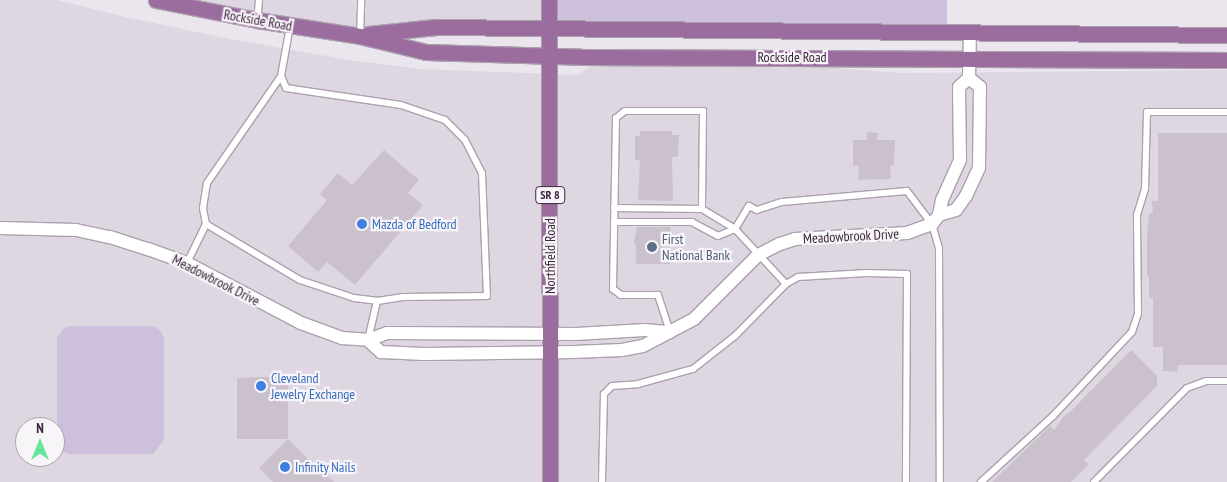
<!DOCTYPE html>
<html>
<head>
<meta charset="utf-8">
<style>
  body { margin:0 }
  #map { position:relative; width:1227px; height:482px; overflow:hidden; background:#ebe5ed; font-family:"PT Sans Narrow",sans-serif }
  div>[style] { position:absolute }
  .built>* { inset:0; background:#ded6e1 }
  .green>* { inset:0; background:#ccc0dc }
  .building>* { inset:0; background:#cac1cd }
  .roads { filter:drop-shadow(1px 0 #aca0ae) drop-shadow(-1px 0 #aca0ae) drop-shadow(0 1px #aca0ae) drop-shadow(0 -1px #aca0ae) }
  .lane>* { height:6px; margin:-3px; padding:0 3px; transform-origin:3px; border-radius:3px; background:#fff }
  .street>* { height:12px; margin:-6px; padding:0 6px; transform-origin:6px; border-radius:6px; background:#fff }
  .primary>* { height:15px; margin:-7.5px; padding:0 7.5px; transform-origin:7.5px; border-radius:7.5px; background:#9a6d9e }
  .dots>* { width:14px; height:14px; translate:-50% -50%; box-sizing:border-box; border:2px solid #f8f5f9; border-radius:50% }
  span { translate:-50% -50%; white-space:nowrap; text-align:center; line-height:1.15; -webkit-text-stroke:4.5px #f8f5f9; paint-order:stroke }
  .shield-label span { padding:1px 4px; background:#f8f5f9; border:1px solid; border-radius:4px; -webkit-text-stroke-width:0 }
  .shield-label { font-size:12px; color:#3b253d; font-weight:700 }
  .street-label { font-size:14px; color:#3b253d }
  .shop-label { font-size:14px; color:#366cbe }
  .left { translate:0 -50%; text-align:left }
  .service-label { font-size:14px; color:#4e5e75 }
  .north { position:absolute; left:15px; top:417px; width:50px; height:50px; box-sizing:border-box; background:#f8f5f9; border:1px solid #aca2ae; border-radius:50%; rotate:0deg; font-size:14px; font-weight:700; line-height:20px; text-align:center; color:#3b253d }
  .north::after { content:''; display:block; margin:auto; width:18px; height:22px; background:#69e69d; clip-path:polygon(50% 0,100% 100%,50% 72%,0 100%) }
</style>
</head>
<body>
<div id="map">
  <div class="built">
    <div style="clip-path:polygon(evenodd,0 0,57px 0,121px 16px,230px 39px,349px 60px,420px 69px,579px 75px,589px 67px,621px 65px,836px 68px,902px 73px,1227px 70px,1227px 482px,0 482px,0 0,25px 427px,55px 427px,55px 457px,25px 457px,25px 427px)"></div>
    <div style="clip-path:polygon(156px 0,549px 0,549px 29px,360px 36px)"></div>
  </div>
  <div class="green">
    <div style="clip-path:polygon(549px 0,947px 0,947px 31px,549px 29px)"></div>
    <div style="clip-path:polygon(69px 326px,153px 326px,160px 330px,164px 338px,164px 440px,153px 454px,69px 454px,62px 451px,57px 443px,57px 338px,63px 329px)"></div>
  </div>
  <div class="building">
    <div style="clip-path:polygon(640px 131px,672px 131px,672px 135px,679px 135px,678px 157px,672px 157px,673px 201px,638px 200px,640px 160px,635px 160px,635px 136px,640px 136px)"></div>
    <div style="clip-path:polygon(867px 132px,878px 133px,877px 140px,895px 140px,894px 165px,890px 166px,891px 179px,858px 180px,859px 166px,853px 166px,853px 140px,867px 140px)"></div>
    <div style="clip-path:polygon(1158px 133px,1227px 133px,1227px 365px,1178px 365px,1177px 372px,1163px 371px,1163px 347px,1153px 347px,1153px 298px,1149px 298px,1149px 276px,1147px 276px,1147px 235px,1149px 213px,1153px 213px,1152px 201px,1158px 201px)"></div>
    <div style="clip-path:polygon(384px 150px,419px 180px,408px 193px,423px 205px,355px 285px,327px 262px,318px 272px,288px 246px,327px 200px,320px 194px,338px 173px,352px 185px)"></div>
    <div style="clip-path:polygon(637px 227px,670px 227px,670px 264px,636px 264px,636px 247px,634px 242px)"></div>
    <div style="clip-path:polygon(1131px 350px,1157px 376px,1157px 386px,1084px 460px,1089px 464px,1071px 482px,992px 482px,1050px 426px,1054px 430px,1064px 416px,1071px 411px)"></div>
    <div style="clip-path:polygon(288px 376px,288px 439px,237px 439px,237px 378px)"></div>
    <div style="clip-path:polygon(288px 439px,304px 455px,334px 482px,273px 482px,259px 468px)"></div>
  </div>
  <div class="roads">
    <div class="lane">
      <div style="left:257px;top:20px;width:20px;rotate:-84deg"></div>
      <div style="left:290px;top:26px;width:51px;rotate:100.2deg"></div>
      <div style="left:281px;top:76px;width:13px;rotate:67deg"></div>
      <div style="left:286px;top:88px;width:116px;rotate:8.4deg"></div>
      <div style="left:401px;top:105px;width:46px;rotate:18.8deg"></div>
      <div style="left:445px;top:120px;width:28px;rotate:45deg"></div>
      <div style="left:465px;top:140px;width:37px;rotate:63deg"></div>
      <div style="left:482px;top:173px;width:123px;rotate:87.7deg"></div>
      <div style="left:487px;top:296px;width:84px;rotate:179.3deg"></div>
      <div style="left:403px;top:297px;width:26px;rotate:171deg"></div>
      <div style="left:360px;top:36px;width:36px;rotate:-88deg"></div>
      <div style="left:614px;top:208px;width:88px;rotate:0.7deg"></div>
      <div style="left:702px;top:209px;width:39px;rotate:31deg"></div>
      <div style="left:735px;top:229px;width:18px;rotate:158deg"></div>
      <div style="left:718px;top:236px;width:30px;rotate:-152deg"></div>
      <div style="left:692px;top:222px;width:78px;rotate:180deg"></div>
      <div style="left:206px;top:224px;width:16px;rotate:-101deg"></div>
      <div style="left:203px;top:208px;width:25px;rotate:-81deg"></div>
      <div style="left:207px;top:183px;width:130px;rotate:-55.3deg"></div>
      <div style="left:187px;top:263px;width:43px;rotate:-64deg"></div>
      <div style="left:206px;top:224px;width:109px;rotate:30.8deg"></div>
      <div style="left:300px;top:280px;width:57px;rotate:18.4deg"></div>
      <div style="left:354px;top:298px;width:23px;rotate:7deg"></div>
      <div style="left:377px;top:301px;width:40px;rotate:103deg"></div>
      <div style="left:786px;top:284px;width:75px;rotate:-132.8deg"></div>
      <div style="left:735px;top:229px;width:27px;rotate:-59deg"></div>
      <div style="left:749px;top:206px;width:9px;rotate:27deg"></div>
      <div style="left:757px;top:210px;width:26px;rotate:-18deg"></div>
      <div style="left:782px;top:202px;width:125px;rotate:-5deg"></div>
      <div style="left:907px;top:191px;width:41px;rotate:52.9deg"></div>
      <div style="left:932px;top:224px;width:25px;rotate:74deg"></div>
      <div style="left:939px;top:248px;width:234px;rotate:89.8deg"></div>
      <div style="left:670px;top:332px;width:39px;rotate:-108deg"></div>
      <div style="left:658px;top:295px;width:37px;rotate:180deg"></div>
      <div style="left:621px;top:295px;width:10px;rotate:-143deg"></div>
      <div style="left:613px;top:289px;width:171px;rotate:-89deg"></div>
      <div style="left:616px;top:118px;width:11px;rotate:-38deg"></div>
      <div style="left:625px;top:111px;width:78px"></div>
      <div style="left:703px;top:111px;width:98px;rotate:90.6deg"></div>
      <div style="left:602px;top:482px;width:88px;rotate:-88.7deg"></div>
      <div style="left:604px;top:394px;width:11px;rotate:-45deg"></div>
      <div style="left:612px;top:386px;width:26px;rotate:-4deg"></div>
      <div style="left:638px;top:384px;width:57px;rotate:-15.3deg"></div>
      <div style="left:693px;top:369px;width:53px;rotate:-38.2deg"></div>
      <div style="left:735px;top:336px;width:73px;rotate:-45.6deg"></div>
      <div style="left:786px;top:284px;width:14px;rotate:-30deg"></div>
      <div style="left:798px;top:277px;width:69px;rotate:-3.3deg"></div>
      <div style="left:867px;top:273px;width:40px;rotate:1.4deg"></div>
      <div style="left:907px;top:274px;width:208px;rotate:90.3deg"></div>
      <div style="left:981px;top:482px;width:98px;rotate:-42.5deg"></div>
      <div style="left:1053px;top:416px;width:115px;rotate:-46.8deg"></div>
      <div style="left:1132px;top:332px;width:19px;rotate:-72deg"></div>
      <div style="left:1138px;top:314px;width:99px;rotate:-90.6deg"></div>
      <div style="left:1137px;top:215px;width:27px;rotate:-73deg"></div>
      <div style="left:1145px;top:189px;width:77px;rotate:-88.5deg"></div>
      <div style="left:1147px;top:112px;width:80px"></div>
      <div style="left:1094px;top:482px;width:132px;rotate:-45.3deg"></div>
      <div style="left:1187px;top:388px;width:20px;rotate:-20deg"></div>
      <div style="left:1206px;top:381px;width:21px"></div>
    </div>
    <div class="street">
      <div style="left:969px;top:78px;width:14px;rotate:39deg"></div>
      <div style="left:980px;top:87px;width:81px;rotate:90.7deg"></div>
      <div style="left:979px;top:168px;width:31px;rotate:115deg"></div>
      <div style="left:966px;top:196px;width:17px;rotate:126deg"></div>
      <div style="left:956px;top:210px;width:18px;rotate:164deg"></div>
      <div style="left:939px;top:215px;width:15px;rotate:-79deg"></div>
      <div style="left:942px;top:200px;width:44px;rotate:-65.8deg"></div>
      <div style="left:960px;top:160px;width:73px;rotate:-90.8deg"></div>
      <div style="left:959px;top:87px;width:13px;rotate:-42deg"></div>
      <div style="left:969px;top:78px;width:46px;rotate:-88.8deg"></div>
      <div style="left:0;top:228px;width:76px;rotate:1.5deg"></div>
      <div style="left:76px;top:230px;width:35px;rotate:12deg"></div>
      <div style="left:110px;top:237px;width:40px;rotate:18deg"></div>
      <div style="left:148px;top:249px;width:41px;rotate:19.7deg"></div>
      <div style="left:187px;top:263px;width:129px;rotate:27.8deg"></div>
      <div style="left:301px;top:323px;width:44px;rotate:20.1deg"></div>
      <div style="left:342px;top:338px;width:26px;rotate:4deg"></div>
      <div style="left:368px;top:340px;width:20px;rotate:-20deg"></div>
      <div style="left:387px;top:333px;width:189px;rotate:0.3deg"></div>
      <div style="left:576px;top:334px;width:69px;rotate:-3.3deg"></div>
      <div style="left:645px;top:330px;width:25px;rotate:5deg"></div>
      <div style="left:368px;top:340px;width:18px;rotate:43deg"></div>
      <div style="left:381px;top:352px;width:43px;rotate:2.7deg"></div>
      <div style="left:424px;top:354px;width:150px;rotate:-0.8deg"></div>
      <div style="left:574px;top:352px;width:48px;rotate:-2.4deg"></div>
      <div style="left:622px;top:350px;width:21px;rotate:-11deg"></div>
      <div style="left:643px;top:346px;width:58px;rotate:-27.9deg"></div>
      <div style="left:694px;top:319px;width:91px;rotate:-45deg"></div>
      <div style="left:758px;top:255px;width:25px;rotate:-27deg"></div>
      <div style="left:780px;top:244px;width:16px;rotate:-18deg"></div>
      <div style="left:795px;top:239px;width:112px;rotate:-3.1deg"></div>
      <div style="left:907px;top:233px;width:27px;rotate:-20deg"></div>
      <div style="left:932px;top:224px;width:11px;rotate:-52deg"></div>
    </div>
    <div class="primary">
      <div style="left:156px;top:0;width:103px;rotate:11.2deg"></div>
      <div style="left:257px;top:20px;width:104px;rotate:8.8deg"></div>
      <div style="left:360px;top:36px;width:68px;rotate:13.6deg"></div>
      <div style="left:426px;top:52px;width:155px;rotate:1.8deg"></div>
      <div style="left:581px;top:57px;width:646px;rotate:0.27deg"></div>
      <div style="left:549px;top:0;width:482px;rotate:89.9deg"></div>
      <div style="left:369px;top:34px;width:67px;rotate:-6deg"></div>
      <div style="left:436px;top:27px;width:791px;rotate:0.58deg"></div>
    </div>
  </div>
  <div class="dots">
    <div style="left:362px;top:224px;background:#3f7fe0"></div>
    <div style="left:652px;top:247px;background:#5c6f8a"></div>
    <div style="left:261px;top:386px;background:#3f7fe0"></div>
    <div style="left:285px;top:467px;background:#3f7fe0"></div>
  </div>
  <div class="shield-label">
    <span style="left:550px;top:195px">SR 8</span>
  </div>
  <div class="street-label">
    <span style="left:258px;top:20px;rotate:10deg">Rockside Road</span>
    <span style="left:792px;top:57px">Rockside Road</span>
    <span style="left:851px;top:236px;rotate:-3deg">Meadowbrook Drive</span>
    <span style="left:550px;top:256px;rotate:-90deg">Northfield Road</span>
    <span style="left:216px;top:280px;rotate:27deg">Meadowbrook Drive</span>
  </div>
  <div class="shop-label">
    <span class="left" style="left:372px;top:224px">Mazda of Bedford</span>
    <span class="left" style="left:271px;top:386px">Cleveland<br>Jewelry Exchange</span>
    <span class="left" style="left:295px;top:467px">Infinity Nails</span>
  </div>
  <div class="service-label">
    <span class="left" style="left:662px;top:247px">First<br>National Bank</span>
  </div>
  <div class="north">N</div>
</div>
</body>
</html>
